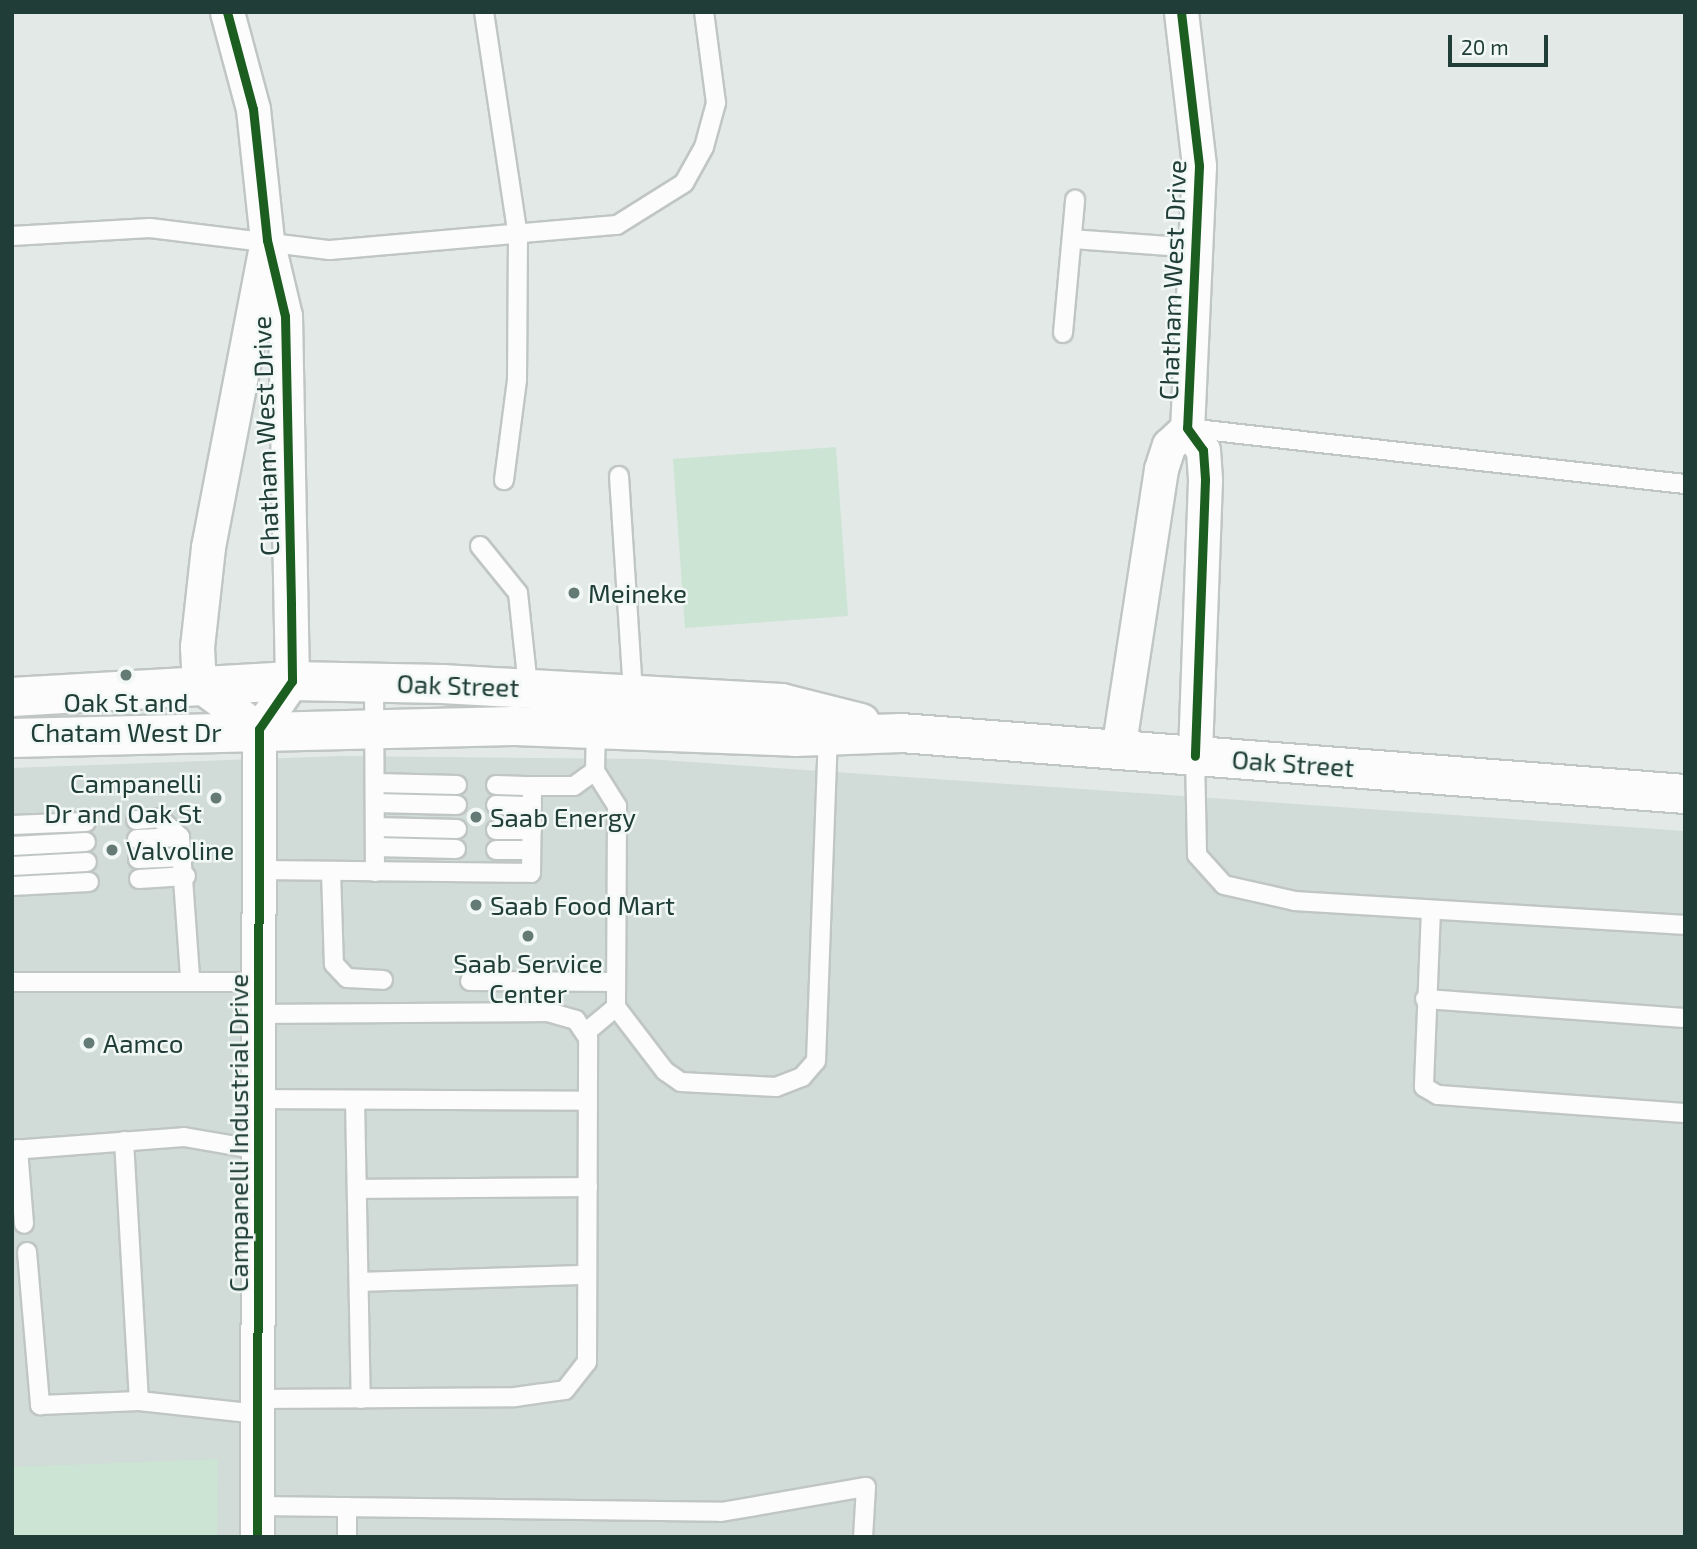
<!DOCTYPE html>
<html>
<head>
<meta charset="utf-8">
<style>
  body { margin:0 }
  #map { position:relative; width:1697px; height:1549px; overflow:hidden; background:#e3e9e7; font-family:"Exo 2",sans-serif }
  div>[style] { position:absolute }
  .built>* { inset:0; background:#d1dbd7 }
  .green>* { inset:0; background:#cbe4d4 }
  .roads { filter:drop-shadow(2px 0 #c0c6c4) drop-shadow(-2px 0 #c0c6c4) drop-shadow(0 2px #c0c6c4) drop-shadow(0 -2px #c0c6c4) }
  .lane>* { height:18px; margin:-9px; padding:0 9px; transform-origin:9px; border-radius:9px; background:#fbfcfb }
  .street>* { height:33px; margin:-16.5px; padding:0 16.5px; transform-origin:16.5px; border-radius:16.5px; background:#fbfcfb }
  .secondary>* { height:38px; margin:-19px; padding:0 19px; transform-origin:19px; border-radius:19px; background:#fbfcfb }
  .cycleway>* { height:9px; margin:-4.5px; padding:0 4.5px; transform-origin:4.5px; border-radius:4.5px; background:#1b5e20 }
  .dots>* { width:19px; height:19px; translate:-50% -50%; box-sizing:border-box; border:4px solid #f1f8f5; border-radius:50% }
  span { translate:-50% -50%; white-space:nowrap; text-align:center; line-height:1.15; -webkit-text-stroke:5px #f1f8f5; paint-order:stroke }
  .street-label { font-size:26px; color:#203e37 }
  .poi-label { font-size:26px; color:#203e37 }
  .left { translate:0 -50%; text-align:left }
  .right { translate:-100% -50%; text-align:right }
  .frame { position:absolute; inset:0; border:14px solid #203e37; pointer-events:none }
  .scale { position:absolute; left:1448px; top:35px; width:100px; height:32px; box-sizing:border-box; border:4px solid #203e37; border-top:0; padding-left:9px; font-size:21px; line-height:24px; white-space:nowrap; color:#203e37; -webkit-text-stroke:5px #f1f8f5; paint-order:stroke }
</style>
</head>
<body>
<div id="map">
  <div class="built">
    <div style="clip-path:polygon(341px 756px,648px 759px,1685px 831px,1685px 1537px,12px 1537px,12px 768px)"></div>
  </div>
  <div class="green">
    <div style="clip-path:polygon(836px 447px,848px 616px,685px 628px,673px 459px)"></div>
    <div style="clip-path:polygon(218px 1459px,217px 1537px,12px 1537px,12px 1467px)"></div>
  </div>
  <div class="roads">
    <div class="lane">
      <div style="left:484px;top:12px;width:228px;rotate:81.4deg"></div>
      <div style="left:518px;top:237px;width:143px;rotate:90.4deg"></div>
      <div style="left:517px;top:380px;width:101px;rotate:97.4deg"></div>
      <div style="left:12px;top:236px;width:138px;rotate:-3.3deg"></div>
      <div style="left:150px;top:228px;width:181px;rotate:7deg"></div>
      <div style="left:330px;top:250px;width:288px;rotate:-5deg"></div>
      <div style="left:617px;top:225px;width:79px;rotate:-32.1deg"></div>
      <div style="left:684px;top:183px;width:41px;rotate:-60.9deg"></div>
      <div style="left:704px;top:147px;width:46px;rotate:-74.7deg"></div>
      <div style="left:716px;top:103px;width:92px;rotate:-97.5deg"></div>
      <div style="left:1072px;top:239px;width:126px;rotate:4.1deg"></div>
      <div style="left:1063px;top:333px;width:134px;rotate:-84.8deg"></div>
      <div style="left:1187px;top:428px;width:501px;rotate:6.42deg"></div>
      <div style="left:619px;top:476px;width:216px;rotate:86.3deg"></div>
      <div style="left:480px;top:546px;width:60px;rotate:51deg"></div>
      <div style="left:518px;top:593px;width:95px;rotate:83.9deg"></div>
      <div style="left:374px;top:682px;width:190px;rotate:89.7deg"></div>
      <div style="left:1195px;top:756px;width:99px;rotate:88.8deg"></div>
      <div style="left:1197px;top:855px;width:40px;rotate:48deg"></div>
      <div style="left:1224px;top:885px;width:73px;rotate:12.7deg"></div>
      <div style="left:1295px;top:901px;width:391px;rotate:3.5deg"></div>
      <div style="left:375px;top:783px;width:82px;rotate:1.4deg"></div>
      <div style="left:496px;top:785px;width:36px;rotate:2deg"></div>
      <div style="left:375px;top:803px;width:82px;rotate:1.4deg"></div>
      <div style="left:496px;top:805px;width:36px;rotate:2deg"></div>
      <div style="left:136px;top:820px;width:23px;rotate:-5deg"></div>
      <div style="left:159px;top:818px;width:28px;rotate:42deg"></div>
      <div style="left:180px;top:837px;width:141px;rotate:85.9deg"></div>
      <div style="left:12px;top:825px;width:74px;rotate:-2.3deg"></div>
      <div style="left:375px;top:827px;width:82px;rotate:1.4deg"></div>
      <div style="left:496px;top:830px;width:36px"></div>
      <div style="left:137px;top:839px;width:43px;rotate:-2.7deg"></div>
      <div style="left:12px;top:846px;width:74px;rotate:-3.1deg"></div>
      <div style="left:375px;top:847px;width:81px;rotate:1.4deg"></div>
      <div style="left:496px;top:850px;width:35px"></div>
      <div style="left:138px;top:859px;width:46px;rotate:-2.5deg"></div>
      <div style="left:12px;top:866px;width:75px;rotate:-3.1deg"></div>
      <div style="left:261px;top:870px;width:270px;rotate:0.6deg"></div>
      <div style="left:531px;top:873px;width:87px;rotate:-89.3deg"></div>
      <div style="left:532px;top:786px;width:42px"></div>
      <div style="left:574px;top:786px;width:26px;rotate:-36deg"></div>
      <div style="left:331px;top:871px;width:93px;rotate:88.2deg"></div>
      <div style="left:334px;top:964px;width:19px;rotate:47deg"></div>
      <div style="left:347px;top:978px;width:36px;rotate:3deg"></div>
      <div style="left:139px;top:879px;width:47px;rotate:-3.7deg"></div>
      <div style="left:12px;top:886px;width:77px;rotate:-3deg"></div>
      <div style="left:1431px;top:910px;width:177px;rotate:92.3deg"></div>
      <div style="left:1424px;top:1087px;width:16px;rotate:30deg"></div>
      <div style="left:1438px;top:1095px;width:248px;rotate:4.2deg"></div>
      <div style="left:470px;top:981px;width:146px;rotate:0.4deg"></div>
      <div style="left:12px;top:982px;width:249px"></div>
      <div style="left:1425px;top:999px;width:261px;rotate:4.2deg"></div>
      <div style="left:616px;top:1007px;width:81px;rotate:52.6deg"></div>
      <div style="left:665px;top:1071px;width:19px;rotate:35deg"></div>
      <div style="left:681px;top:1082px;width:95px;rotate:3deg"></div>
      <div style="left:776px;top:1087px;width:28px;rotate:-21deg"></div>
      <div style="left:802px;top:1077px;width:21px;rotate:-49deg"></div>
      <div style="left:816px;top:1061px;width:329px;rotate:-87.9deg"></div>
      <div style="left:585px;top:1033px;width:40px;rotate:-40deg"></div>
      <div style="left:616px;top:1007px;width:201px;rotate:-89.7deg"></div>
      <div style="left:617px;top:806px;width:41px;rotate:-122.2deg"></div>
      <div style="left:595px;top:771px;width:46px;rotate:-88.8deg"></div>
      <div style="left:259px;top:1099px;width:329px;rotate:0.3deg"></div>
      <div style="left:355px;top:1100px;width:299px;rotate:88.9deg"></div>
      <div style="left:124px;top:1141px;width:260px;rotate:86.7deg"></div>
      <div style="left:139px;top:1401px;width:120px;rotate:6.2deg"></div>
      <div style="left:18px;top:1149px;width:75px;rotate:85.4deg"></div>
      <div style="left:12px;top:1150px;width:172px;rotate:-4.3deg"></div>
      <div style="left:184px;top:1137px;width:76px;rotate:9.8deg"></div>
      <div style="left:357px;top:1189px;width:231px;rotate:-0.5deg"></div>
      <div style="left:27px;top:1252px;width:154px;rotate:85.1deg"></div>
      <div style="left:40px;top:1405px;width:99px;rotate:-2.3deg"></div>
      <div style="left:359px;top:1282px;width:228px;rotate:-1.8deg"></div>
      <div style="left:258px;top:1399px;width:257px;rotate:-0.4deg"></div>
      <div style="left:515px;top:1397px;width:50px;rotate:-8deg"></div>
      <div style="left:565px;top:1390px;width:36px;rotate:-52deg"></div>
      <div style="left:587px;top:1362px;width:324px;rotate:-89.8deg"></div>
      <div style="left:588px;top:1038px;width:22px;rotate:-124deg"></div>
      <div style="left:576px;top:1020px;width:29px;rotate:-164deg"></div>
      <div style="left:548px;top:1012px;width:288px;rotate:179.6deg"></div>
      <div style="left:258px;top:1506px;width:463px;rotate:0.7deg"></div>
      <div style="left:721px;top:1512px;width:147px;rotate:-9.8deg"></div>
      <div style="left:866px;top:1487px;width:50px;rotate:93.4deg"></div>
      <div style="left:347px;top:1537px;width:30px;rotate:-90deg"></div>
    </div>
    <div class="street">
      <div style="left:227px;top:12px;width:100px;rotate:75deg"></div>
      <div style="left:253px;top:109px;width:132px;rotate:83.9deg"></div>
      <div style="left:267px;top:240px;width:78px;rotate:76.7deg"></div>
      <div style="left:285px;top:316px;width:365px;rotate:88.9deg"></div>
      <div style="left:292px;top:681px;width:58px;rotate:124.5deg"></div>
      <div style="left:1181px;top:12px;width:155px;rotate:83.3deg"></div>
      <div style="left:1199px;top:166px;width:262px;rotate:92.6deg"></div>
      <div style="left:1187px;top:428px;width:27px;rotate:54deg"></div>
      <div style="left:1203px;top:450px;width:30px;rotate:86deg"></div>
      <div style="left:1205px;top:480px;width:276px;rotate:92.1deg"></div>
      <div style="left:259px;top:729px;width:74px;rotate:-143.7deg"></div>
      <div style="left:199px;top:685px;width:38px;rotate:-93deg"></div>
      <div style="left:197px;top:647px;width:101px;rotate:-83.7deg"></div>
      <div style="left:208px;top:547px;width:300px;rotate:-79.1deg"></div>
      <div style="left:1118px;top:750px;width:284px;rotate:-81.3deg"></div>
      <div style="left:1161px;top:469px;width:25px;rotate:-72deg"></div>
      <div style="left:1169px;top:445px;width:25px;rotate:-43deg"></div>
      <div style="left:257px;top:1537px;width:808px;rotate:-89.86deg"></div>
    </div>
    <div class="secondary">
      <div style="left:12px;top:697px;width:280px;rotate:-3.3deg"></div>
      <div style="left:292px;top:681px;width:150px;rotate:1.1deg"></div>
      <div style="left:442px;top:684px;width:340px;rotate:3.2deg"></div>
      <div style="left:781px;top:703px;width:82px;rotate:14deg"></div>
      <div style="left:12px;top:738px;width:503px;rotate:-1.37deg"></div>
      <div style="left:515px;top:726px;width:280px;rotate:2.2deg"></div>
      <div style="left:795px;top:737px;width:106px;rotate:-2.2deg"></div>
      <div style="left:901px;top:733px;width:786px;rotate:4.45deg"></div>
    </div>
  </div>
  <div class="cycleway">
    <div style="left:227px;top:12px;width:100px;rotate:75deg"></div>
    <div style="left:253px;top:109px;width:132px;rotate:83.9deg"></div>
    <div style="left:267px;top:240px;width:78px;rotate:76.7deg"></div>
    <div style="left:285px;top:316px;width:290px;rotate:88.8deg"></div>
    <div style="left:291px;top:606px;width:75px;rotate:89.2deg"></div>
    <div style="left:292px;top:681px;width:58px;rotate:124.5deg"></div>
    <div style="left:259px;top:729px;width:808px;rotate:90.14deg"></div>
    <div style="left:1181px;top:12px;width:155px;rotate:83.3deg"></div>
    <div style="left:1199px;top:166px;width:262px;rotate:92.6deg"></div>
    <div style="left:1187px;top:428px;width:27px;rotate:54deg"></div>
    <div style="left:1203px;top:450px;width:30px;rotate:86deg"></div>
    <div style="left:1205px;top:480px;width:276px;rotate:92.1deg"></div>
  </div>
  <div class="dots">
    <div style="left:574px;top:593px;background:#647a75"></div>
    <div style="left:126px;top:675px;background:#647a75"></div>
    <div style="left:216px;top:798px;background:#647a75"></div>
    <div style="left:476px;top:817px;background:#647a75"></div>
    <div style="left:112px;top:850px;background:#647a75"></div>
    <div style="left:476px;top:905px;background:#647a75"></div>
    <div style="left:528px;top:936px;background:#647a75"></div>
    <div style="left:89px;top:1043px;background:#647a75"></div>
  </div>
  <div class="street-label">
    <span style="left:1172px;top:280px;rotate:-88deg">Chatham West Drive</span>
    <span style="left:265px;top:436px;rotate:-92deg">Chatham West Drive</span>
    <span style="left:458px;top:685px;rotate:2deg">Oak Street</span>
    <span style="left:1293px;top:763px;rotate:4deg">Oak Street</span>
    <span style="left:238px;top:1133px;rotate:-90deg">Campanelli Industrial Drive</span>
  </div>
  <div class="poi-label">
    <span class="left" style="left:588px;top:593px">Meineke</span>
    <span style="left:126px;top:717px">Oak St and<br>Chatam West Dr</span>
    <span class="right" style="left:202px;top:798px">Campanelli<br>Dr and Oak St</span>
    <span class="left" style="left:490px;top:817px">Saab Energy</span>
    <span class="left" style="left:126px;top:850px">Valvoline</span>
    <span class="left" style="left:490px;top:905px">Saab Food Mart</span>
    <span style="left:528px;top:978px">Saab Service<br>Center</span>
    <span class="left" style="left:103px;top:1043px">Aamco</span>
  </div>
  <div class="frame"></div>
  <div class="scale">20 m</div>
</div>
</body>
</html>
